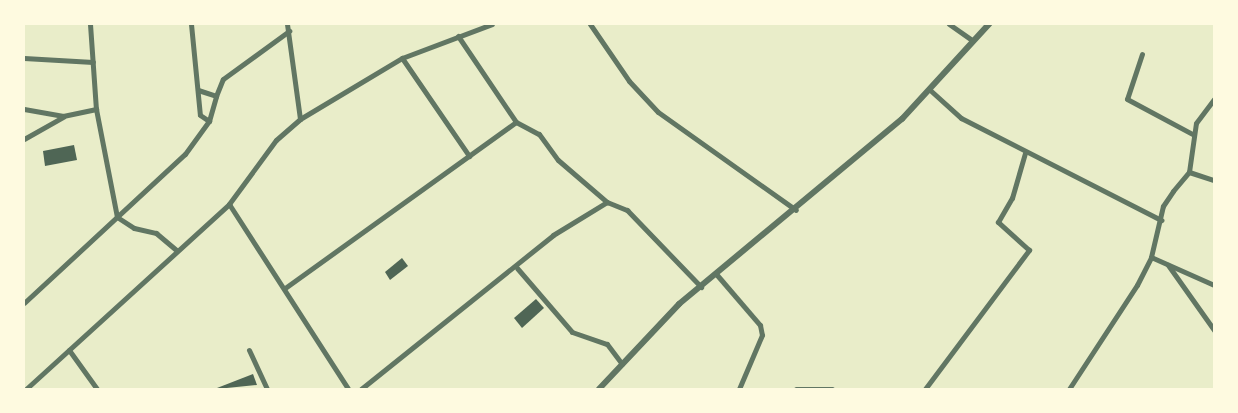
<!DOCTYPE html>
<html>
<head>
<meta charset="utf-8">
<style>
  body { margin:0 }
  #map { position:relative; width:1238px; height:413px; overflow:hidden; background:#e9edc9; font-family:Karla,sans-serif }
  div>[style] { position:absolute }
  .building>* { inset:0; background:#4f6655 }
  .minor>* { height:5px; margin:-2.5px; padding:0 2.5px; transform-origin:2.5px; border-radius:2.5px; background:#617663 }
  .tertiary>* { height:6px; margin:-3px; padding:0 3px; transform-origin:3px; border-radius:3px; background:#617663 }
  span { translate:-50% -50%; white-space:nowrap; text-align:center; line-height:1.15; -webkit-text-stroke:4.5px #fefae0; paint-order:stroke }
  .frame { position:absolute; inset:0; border:25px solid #fefae0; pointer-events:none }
</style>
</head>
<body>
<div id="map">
  <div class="building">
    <div style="clip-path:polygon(74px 145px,77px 160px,45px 166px,43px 151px)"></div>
    <div style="clip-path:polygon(402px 258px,408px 266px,390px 280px,385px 272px)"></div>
    <div style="clip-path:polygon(536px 299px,544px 308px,522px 328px,514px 318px)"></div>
    <div style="clip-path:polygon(253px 374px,257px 385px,217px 389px,217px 388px)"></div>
  </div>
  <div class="minor">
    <div style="left:90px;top:24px;width:85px;rotate:86deg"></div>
    <div style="left:96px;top:109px;width:110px;rotate:79deg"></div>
    <div style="left:117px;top:217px;width:20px;rotate:33deg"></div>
    <div style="left:134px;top:228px;width:23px;rotate:13deg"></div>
    <div style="left:156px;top:233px;width:26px;rotate:40deg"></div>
    <div style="left:191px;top:24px;width:91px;rotate:84.4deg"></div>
    <div style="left:200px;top:115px;width:11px;rotate:34deg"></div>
    <div style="left:287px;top:24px;width:96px;rotate:82.2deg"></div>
    <div style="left:590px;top:24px;width:69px;rotate:55.6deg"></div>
    <div style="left:629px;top:81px;width:42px;rotate:46.9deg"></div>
    <div style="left:658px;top:112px;width:169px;rotate:35.4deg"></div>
    <div style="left:949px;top:24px;width:29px;rotate:35deg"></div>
    <div style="left:458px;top:36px;width:104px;rotate:56deg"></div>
    <div style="left:516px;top:122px;width:26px;rotate:28deg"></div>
    <div style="left:539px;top:134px;width:32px;rotate:54deg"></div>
    <div style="left:558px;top:160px;width:65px;rotate:40.6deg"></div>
    <div style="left:607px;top:202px;width:22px;rotate:22deg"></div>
    <div style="left:627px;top:210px;width:107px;rotate:46.1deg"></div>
    <div style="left:1142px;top:54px;width:47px;rotate:108.4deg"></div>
    <div style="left:1127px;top:99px;width:76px;rotate:28.2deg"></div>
    <div style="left:24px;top:58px;width:69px;rotate:3.3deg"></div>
    <div style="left:402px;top:58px;width:119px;rotate:55.6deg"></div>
    <div style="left:198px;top:90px;width:19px;rotate:18deg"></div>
    <div style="left:216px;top:96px;width:18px;rotate:-68deg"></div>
    <div style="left:223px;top:79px;width:82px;rotate:-36deg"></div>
    <div style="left:930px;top:90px;width:42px;rotate:42.1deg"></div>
    <div style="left:961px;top:118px;width:225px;rotate:27deg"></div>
    <div style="left:24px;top:109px;width:40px;rotate:10deg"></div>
    <div style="left:63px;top:116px;width:34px;rotate:-12deg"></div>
    <div style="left:24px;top:139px;width:45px;rotate:-29.4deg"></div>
    <div style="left:1189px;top:172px;width:49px;rotate:-81.9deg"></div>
    <div style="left:1196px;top:123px;width:30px;rotate:-53deg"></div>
    <div style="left:229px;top:204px;width:220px;rotate:57.2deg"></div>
    <div style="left:1151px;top:257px;width:69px;rotate:24deg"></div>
    <div style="left:1168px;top:265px;width:80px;rotate:54.7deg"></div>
    <div style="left:517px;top:268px;width:84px;rotate:49.3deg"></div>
    <div style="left:572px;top:332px;width:37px;rotate:19deg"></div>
    <div style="left:607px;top:344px;width:25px;rotate:53deg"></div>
    <div style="left:717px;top:275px;width:66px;rotate:49.3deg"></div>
    <div style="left:760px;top:325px;width:10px;rotate:79deg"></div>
    <div style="left:762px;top:335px;width:59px;rotate:113.1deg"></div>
    <div style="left:285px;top:288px;width:284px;rotate:-35.7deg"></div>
    <div style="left:24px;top:303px;width:219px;rotate:-42.8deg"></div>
    <div style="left:185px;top:154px;width:41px;rotate:-54deg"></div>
    <div style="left:209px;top:121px;width:26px;rotate:-74deg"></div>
    <div style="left:69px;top:350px;width:48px;rotate:54.3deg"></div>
    <div style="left:249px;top:350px;width:43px;rotate:65.2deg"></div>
    <div style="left:26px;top:389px;width:275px;rotate:-42.3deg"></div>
    <div style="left:229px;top:204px;width:79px;rotate:-53.7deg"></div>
    <div style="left:276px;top:140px;width:32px;rotate:-41deg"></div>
    <div style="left:300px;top:119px;width:119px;rotate:-30.9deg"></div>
    <div style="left:402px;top:58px;width:96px;rotate:-20.7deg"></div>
    <div style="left:361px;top:389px;width:246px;rotate:-38.7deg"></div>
    <div style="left:553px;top:235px;width:63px;rotate:-31.4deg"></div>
    <div style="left:796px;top:389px;width:36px"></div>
    <div style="left:925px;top:389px;width:174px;rotate:-53.2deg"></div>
    <div style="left:1029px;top:250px;width:42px;rotate:-137.9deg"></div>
    <div style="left:998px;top:222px;width:28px;rotate:-60deg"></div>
    <div style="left:1012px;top:198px;width:47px;rotate:-73.9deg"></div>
    <div style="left:1069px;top:389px;width:124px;rotate:-56.8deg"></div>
    <div style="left:1137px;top:285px;width:31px;rotate:-63deg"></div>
    <div style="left:1151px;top:257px;width:52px;rotate:-76.8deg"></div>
    <div style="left:1163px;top:206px;width:18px;rotate:-56deg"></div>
    <div style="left:1173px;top:191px;width:25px;rotate:-50deg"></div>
    <div style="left:1189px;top:172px;width:26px;rotate:18deg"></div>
  </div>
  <div class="tertiary">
    <div style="left:599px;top:389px;width:117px;rotate:-46.7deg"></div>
    <div style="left:679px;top:304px;width:290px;rotate:-39.7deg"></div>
    <div style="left:902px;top:119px;width:129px;rotate:-47.5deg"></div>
  </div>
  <div class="frame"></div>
</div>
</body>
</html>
